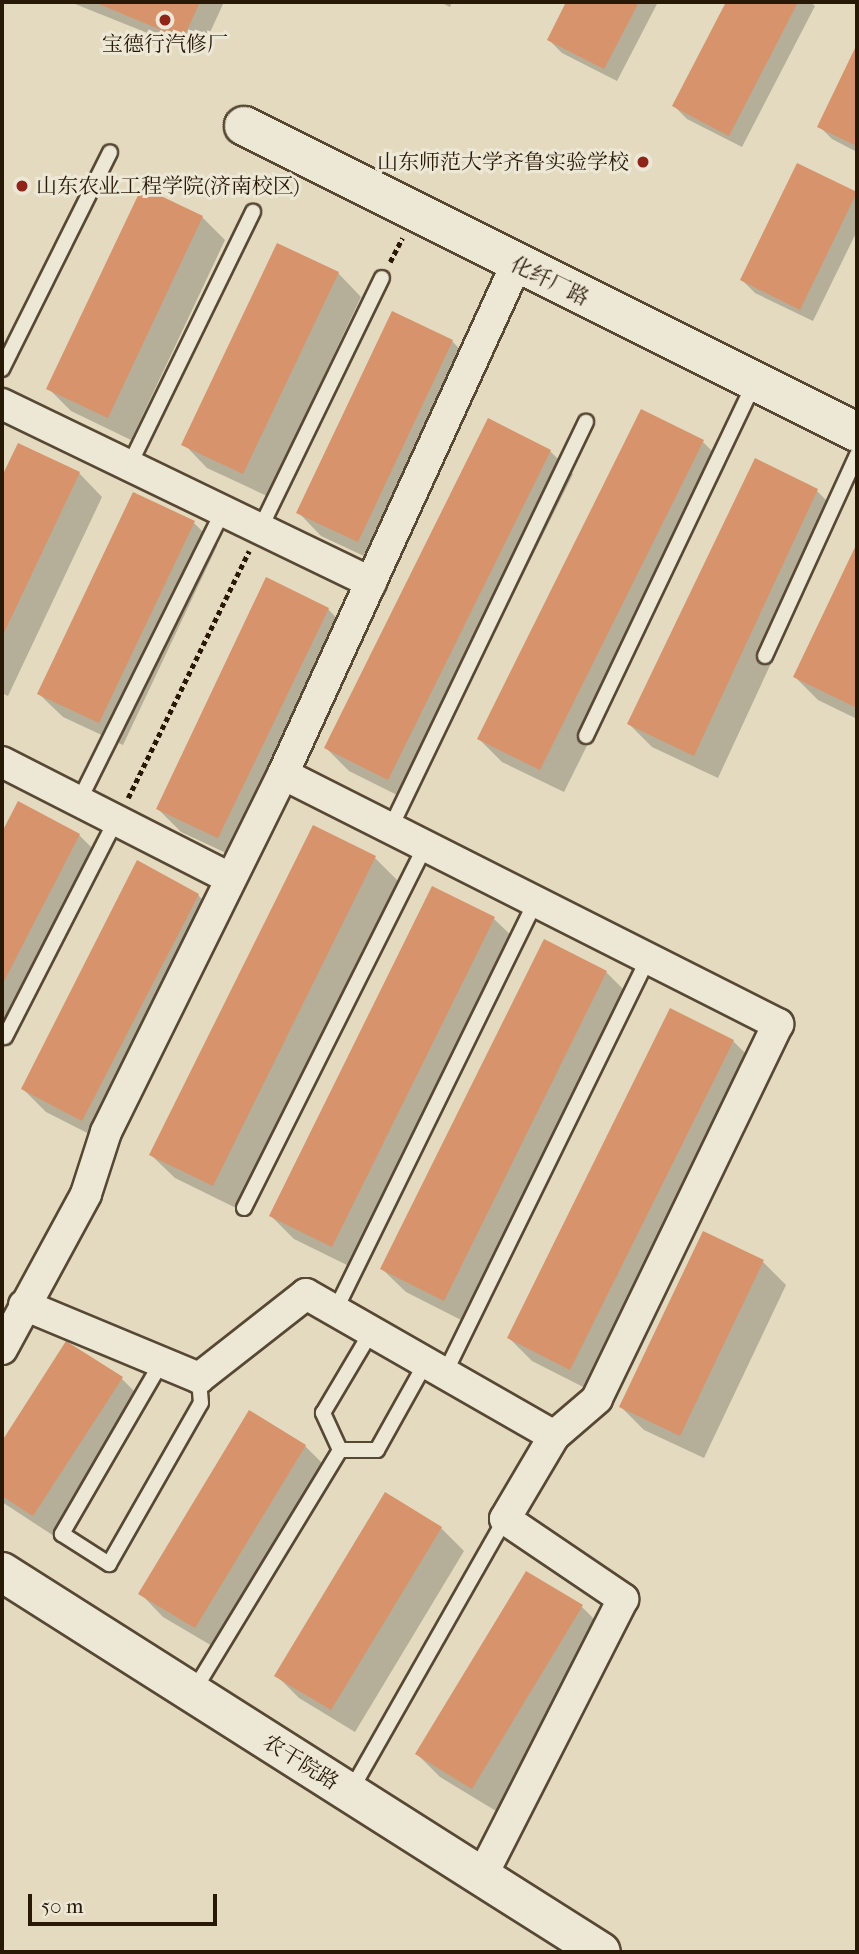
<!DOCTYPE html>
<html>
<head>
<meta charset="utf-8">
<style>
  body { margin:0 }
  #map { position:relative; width:859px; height:1954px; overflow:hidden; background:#e3dac0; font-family:"IM FELL French Canon","Noto Serif SC",serif }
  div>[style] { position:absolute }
  .shadow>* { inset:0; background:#0003 }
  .building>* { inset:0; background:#d7936c }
  .path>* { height:4.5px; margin-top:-2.25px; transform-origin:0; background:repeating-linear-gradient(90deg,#281806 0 5px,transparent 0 8.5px) }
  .roads { filter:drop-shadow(2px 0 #574834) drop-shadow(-2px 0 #574834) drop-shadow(0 2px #574834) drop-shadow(0 -2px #574834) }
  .lane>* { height:14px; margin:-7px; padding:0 7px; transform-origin:7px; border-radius:7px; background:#ede7d6 }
  .street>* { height:30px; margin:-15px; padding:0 15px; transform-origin:15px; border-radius:15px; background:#ede7d6 }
  .secondary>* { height:38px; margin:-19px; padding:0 19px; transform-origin:19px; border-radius:19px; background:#ede7d6 }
  .dots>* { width:19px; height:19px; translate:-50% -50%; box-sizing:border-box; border:4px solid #ede7d6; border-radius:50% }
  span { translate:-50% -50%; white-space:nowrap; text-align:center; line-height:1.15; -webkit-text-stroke:6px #ede7d6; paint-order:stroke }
  .poi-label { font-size:21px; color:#281806 }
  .right { translate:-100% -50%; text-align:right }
  .left { translate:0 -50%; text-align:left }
  .street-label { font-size:21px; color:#281806 }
  .frame { position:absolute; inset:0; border:4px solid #281806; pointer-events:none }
  .scale { position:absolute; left:28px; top:1894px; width:189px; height:32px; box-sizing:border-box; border:4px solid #281806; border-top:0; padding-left:9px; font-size:21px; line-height:24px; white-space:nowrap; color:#281806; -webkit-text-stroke:5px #ede7d6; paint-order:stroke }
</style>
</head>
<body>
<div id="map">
  <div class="shadow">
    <div style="clip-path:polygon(70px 2px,224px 2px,200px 54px)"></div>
    <div style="clip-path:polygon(440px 2px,452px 2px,450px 7px)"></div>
    <div style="clip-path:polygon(568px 2px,658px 2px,617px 81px,562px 53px,549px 40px)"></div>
    <div style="clip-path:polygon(728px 2px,810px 2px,815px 6px,742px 147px,687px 119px,674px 106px)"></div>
    <div style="clip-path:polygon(857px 48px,857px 152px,832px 139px,819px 126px)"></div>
    <div style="clip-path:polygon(798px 166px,857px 195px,857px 231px,813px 321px,755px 293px,742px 280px)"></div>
    <div style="clip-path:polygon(202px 217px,225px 240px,131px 440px,71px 411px,48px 388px)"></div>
    <div style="clip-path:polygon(338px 273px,361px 297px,267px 496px,207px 468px,184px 444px)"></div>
    <div style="clip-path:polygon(452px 341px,475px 365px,381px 564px,321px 536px,298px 512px)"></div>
    <div style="clip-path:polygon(703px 442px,726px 465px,564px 792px,502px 762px,479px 739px)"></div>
    <div style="clip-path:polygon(18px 445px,79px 473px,102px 497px,8px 696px,2px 693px,2px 481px)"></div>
    <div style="clip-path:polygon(550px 451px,573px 474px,411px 802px,349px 771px,326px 748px)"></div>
    <div style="clip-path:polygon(756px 460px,817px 491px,840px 514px,718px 778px,652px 747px,629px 724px)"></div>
    <div style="clip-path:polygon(194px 523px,217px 546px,123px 745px,63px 717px,39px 694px)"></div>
    <div style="clip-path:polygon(857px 547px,857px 719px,818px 700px,795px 677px)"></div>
    <div style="clip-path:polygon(328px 609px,351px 633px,241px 860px,181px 832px,158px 809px)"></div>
    <div style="clip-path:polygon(19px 803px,79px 835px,102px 858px,2px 1052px,2px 836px)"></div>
    <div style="clip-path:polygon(314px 827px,375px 858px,398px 881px,236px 1208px,175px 1178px,151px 1155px)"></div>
    <div style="clip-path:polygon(433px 888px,494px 919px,518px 942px,355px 1269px,294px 1239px,271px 1216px)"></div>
    <div style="clip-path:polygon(198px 895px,221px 918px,105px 1142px,46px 1112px,23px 1089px)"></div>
    <div style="clip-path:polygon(606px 972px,629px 995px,467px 1323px,406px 1292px,382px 1269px)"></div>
    <div style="clip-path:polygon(733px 1041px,756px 1064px,593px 1392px,532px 1361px,509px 1338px)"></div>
    <div style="clip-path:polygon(763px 1262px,786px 1285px,704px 1458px,644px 1430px,621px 1407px)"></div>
    <div style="clip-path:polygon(66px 1344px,122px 1379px,145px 1402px,57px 1538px,2px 1502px,2px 1444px)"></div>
    <div style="clip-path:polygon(305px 1446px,328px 1469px,219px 1650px,163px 1617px,140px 1593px)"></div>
    <div style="clip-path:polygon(441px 1528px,464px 1551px,355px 1732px,299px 1698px,276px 1675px)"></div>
    <div style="clip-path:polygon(582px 1607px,605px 1630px,496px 1811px,440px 1777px,417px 1754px)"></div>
  </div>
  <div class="building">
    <div style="clip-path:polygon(94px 2px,200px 2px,183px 39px)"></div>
    <div style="clip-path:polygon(566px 2px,639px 2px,604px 69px,547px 40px)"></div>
    <div style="clip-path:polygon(726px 2px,798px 2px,729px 136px,672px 106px)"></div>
    <div style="clip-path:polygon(857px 44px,857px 146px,817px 127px)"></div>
    <div style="clip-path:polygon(797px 163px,857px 192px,800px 310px,740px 280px)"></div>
    <div style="clip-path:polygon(142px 187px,203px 216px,108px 418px,46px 389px)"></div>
    <div style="clip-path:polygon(277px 243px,339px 272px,243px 474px,181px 445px)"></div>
    <div style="clip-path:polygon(392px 311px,453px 340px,358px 542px,296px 513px)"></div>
    <div style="clip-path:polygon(641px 409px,704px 440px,540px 770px,477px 739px)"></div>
    <div style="clip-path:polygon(488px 418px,551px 450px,388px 780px,324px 748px)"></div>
    <div style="clip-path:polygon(18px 443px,80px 472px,2px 637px,2px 476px)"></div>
    <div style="clip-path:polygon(755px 458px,818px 489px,694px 756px,627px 724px)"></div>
    <div style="clip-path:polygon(133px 492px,195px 521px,99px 723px,37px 694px)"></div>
    <div style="clip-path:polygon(857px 543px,857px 708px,793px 677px)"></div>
    <div style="clip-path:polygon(266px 577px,329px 608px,218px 838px,156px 809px)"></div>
    <div style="clip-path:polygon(18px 801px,80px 834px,2px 985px,2px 832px)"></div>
    <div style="clip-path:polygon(313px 825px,376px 856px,213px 1186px,149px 1155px)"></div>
    <div style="clip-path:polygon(137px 860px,199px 894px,82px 1121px,21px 1089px)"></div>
    <div style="clip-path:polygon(432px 886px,495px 917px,332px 1247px,269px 1216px)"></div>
    <div style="clip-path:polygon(544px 939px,607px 971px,444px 1301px,380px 1269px)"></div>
    <div style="clip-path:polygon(670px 1008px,734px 1040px,570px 1370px,507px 1338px)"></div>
    <div style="clip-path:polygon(703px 1231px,764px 1260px,680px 1436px,619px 1407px)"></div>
    <div style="clip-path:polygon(66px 1341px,123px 1377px,33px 1516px,2px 1496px,2px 1441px)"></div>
    <div style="clip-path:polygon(249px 1410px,306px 1445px,195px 1628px,138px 1594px)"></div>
    <div style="clip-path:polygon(385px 1492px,442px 1527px,331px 1710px,274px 1676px)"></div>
    <div style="clip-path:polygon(526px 1571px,583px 1605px,472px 1789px,415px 1754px)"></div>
  </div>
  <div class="path">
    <div style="left:390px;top:262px;width:27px;rotate:-63deg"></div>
    <div style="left:128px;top:798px;width:275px;rotate:-63.9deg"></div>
  </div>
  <div class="roads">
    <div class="lane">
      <div style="left:2px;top:369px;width:242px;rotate:-63.5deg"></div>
      <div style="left:129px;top:466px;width:283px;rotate:-64deg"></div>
      <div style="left:260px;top:529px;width:279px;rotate:-64.1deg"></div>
      <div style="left:765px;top:656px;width:221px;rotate:-65.4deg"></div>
      <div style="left:586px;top:736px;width:391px;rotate:-64.5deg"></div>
      <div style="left:79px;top:801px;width:324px;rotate:-63.6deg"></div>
      <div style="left:390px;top:829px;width:452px;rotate:-64.3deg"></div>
      <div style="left:5px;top:1037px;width:244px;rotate:-62.9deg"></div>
      <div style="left:244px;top:1208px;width:405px;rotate:-63.4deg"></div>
      <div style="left:335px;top:1311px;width:455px;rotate:-63.9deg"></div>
      <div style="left:161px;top:1363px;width:198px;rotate:120.1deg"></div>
      <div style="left:62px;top:1534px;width:56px;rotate:32.6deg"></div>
      <div style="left:109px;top:1564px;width:185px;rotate:-60.3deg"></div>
      <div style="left:201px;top:1403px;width:25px;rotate:-95deg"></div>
      <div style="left:444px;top:1375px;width:463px;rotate:-63.9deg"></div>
      <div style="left:340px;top:1450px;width:37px"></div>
      <div style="left:377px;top:1450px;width:98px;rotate:-60.8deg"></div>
      <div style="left:193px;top:1692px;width:283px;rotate:-58.7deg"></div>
      <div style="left:340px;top:1450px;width:41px;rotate:-114.7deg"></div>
      <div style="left:323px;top:1413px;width:94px;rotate:-59.3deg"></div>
      <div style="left:350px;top:1792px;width:314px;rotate:-60.4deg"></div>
    </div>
    <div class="street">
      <div style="left:2px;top:404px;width:410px;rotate:25.8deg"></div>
      <div style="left:2px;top:762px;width:254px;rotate:27deg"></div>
      <div style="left:283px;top:774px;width:555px;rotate:26.8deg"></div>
      <div style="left:778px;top:1024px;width:416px;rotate:115.8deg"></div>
      <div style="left:597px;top:1399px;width:57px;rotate:139.3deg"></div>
      <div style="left:24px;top:1305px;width:190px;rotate:22.6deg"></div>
      <div style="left:199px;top:1378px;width:136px;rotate:-38.1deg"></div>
      <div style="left:306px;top:1294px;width:286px;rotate:29.8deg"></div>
      <div style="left:554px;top:1436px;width:96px;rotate:120.6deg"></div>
      <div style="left:505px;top:1519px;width:143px;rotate:34.1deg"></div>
      <div style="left:623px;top:1599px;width:311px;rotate:117deg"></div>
      <div style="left:2px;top:1349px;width:176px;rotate:-61.5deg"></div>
      <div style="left:86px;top:1194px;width:65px;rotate:-72.1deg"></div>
      <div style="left:106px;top:1132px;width:399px;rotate:-63.7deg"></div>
      <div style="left:283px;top:774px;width:560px;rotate:-65.4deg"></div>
    </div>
    <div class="secondary">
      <div style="left:244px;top:126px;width:685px;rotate:26.53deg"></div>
      <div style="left:2px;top:1572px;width:709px;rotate:32.39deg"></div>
    </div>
  </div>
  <div class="dots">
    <div style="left:165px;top:20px;background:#8f2418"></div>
    <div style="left:643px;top:162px;background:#8f2418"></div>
    <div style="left:22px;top:186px;background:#8f2418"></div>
  </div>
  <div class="poi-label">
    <span style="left:165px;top:44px">宝德行汽修厂</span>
    <span class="right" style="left:629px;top:162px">山东师范大学齐鲁实验学校</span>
    <span class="left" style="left:36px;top:186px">山东农业工程学院(济南校区)</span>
  </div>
  <div class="street-label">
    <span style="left:550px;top:281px;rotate:26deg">化纤厂路</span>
    <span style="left:301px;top:1762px;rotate:32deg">农干院路</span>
  </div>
  <div class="frame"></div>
  <div class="scale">50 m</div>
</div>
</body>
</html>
